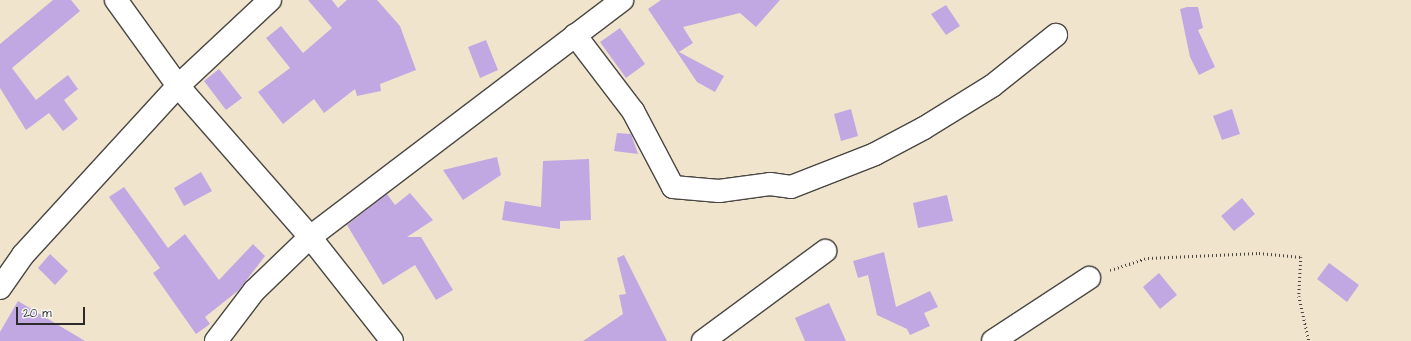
<!DOCTYPE html>
<html>
<head>
<meta charset="utf-8">
<style>
  body { margin:0 }
  #map { position:relative; width:1411px; height:341px; overflow:hidden; background:#f1e4cc; font-family:"Architects Daughter",sans-serif }
  div>[style] { position:absolute }
  .building>* { inset:0; background:#c1a8e3 }
  .path>* { height:2.5px; margin-top:-1.25px; transform-origin:0; background:repeating-linear-gradient(90deg,#494743 0 1px,transparent 0 4px) }
  .roads { filter:drop-shadow(1px 0 #494743) drop-shadow(-1px 0 #494743) drop-shadow(0 1px #494743) drop-shadow(0 -1px #494743) }
  .minor>* { height:22px; margin:-11px; padding:0 11px; transform-origin:11px; border-radius:11px; background:#fff }
  span { translate:-50% -50%; white-space:nowrap; text-align:center; line-height:1.15; -webkit-text-stroke:3px #f6f6f2; paint-order:stroke }
  .scale { position:absolute; left:16px; top:307px; width:69px; height:18px; box-sizing:border-box; border:2px solid #2b2b2b; border-top:0; padding-left:5px; font-size:12px; line-height:14px; white-space:nowrap; color:#2b2b2b; -webkit-text-stroke:3px #f6f6f2; paint-order:stroke }
</style>
</head>
<body>
<div id="map">
  <div class="building">
    <div style="clip-path:polygon(53px 0,71px 0,80px 11px,12px 68px,36px 100px,68px 75px,78px 89px,64px 100px,78px 119px,63px 131px,49px 113px,26px 130px,0 88px,0 44px)"></div>
    <div style="clip-path:polygon(308px 0,332px 0,338px 8px,347px 0,377px 0,400px 26px,416px 70px,380px 84px,381px 91px,357px 96px,355px 89px,324px 113px,314px 99px,283px 124px,258px 92px,290px 68px,266px 38px,281px 26px,303px 53px,332px 28px)"></div>
    <div style="clip-path:polygon(661px 0,780px 0,756px 27px,740px 13px,683px 27px,693px 43px,679px 52px,724px 76px,715px 92px,697px 82px,648px 9px)"></div>
    <div style="clip-path:polygon(946px 5px,960px 26px,946px 35px,931px 14px)"></div>
    <div style="clip-path:polygon(1187px 7px,1198px 7px,1203px 28px,1198px 30px,1215px 67px,1199px 75px,1190px 57px,1180px 9px)"></div>
    <div style="clip-path:polygon(620px 28px,645px 64px,626px 78px,600px 42px)"></div>
    <div style="clip-path:polygon(486px 40px,498px 70px,480px 78px,468px 47px)"></div>
    <div style="clip-path:polygon(219px 69px,242px 98px,226px 110px,204px 81px)"></div>
    <div style="clip-path:polygon(851px 109px,858px 136px,841px 141px,834px 114px)"></div>
    <div style="clip-path:polygon(1232px 109px,1240px 134px,1222px 140px,1213px 116px)"></div>
    <div style="clip-path:polygon(617px 133px,631px 134px,638px 154px,614px 151px)"></div>
    <div style="clip-path:polygon(497px 157px,501px 175px,463px 200px,443px 170px)"></div>
    <div style="clip-path:polygon(589px 159px,591px 220px,560px 221px,560px 229px,502px 220px,505px 201px,541px 207px,543px 161px)"></div>
    <div style="clip-path:polygon(201px 172px,212px 191px,184px 206px,174px 188px)"></div>
    <div style="clip-path:polygon(124px 187px,168px 248px,185px 234px,219px 280px,253px 244px,265px 256px,239px 290px,205px 317px,210px 324px,196px 334px,153px 273px,160px 268px,109px 197px)"></div>
    <div style="clip-path:polygon(410px 193px,433px 220px,407px 237px,421px 237px,453px 290px,436px 300px,415px 265px,383px 285px,347px 225px,387px 194px,395px 205px)"></div>
    <div style="clip-path:polygon(947px 195px,953px 221px,918px 228px,913px 203px)"></div>
    <div style="clip-path:polygon(1242px 198px,1255px 214px,1234px 231px,1221px 216px)"></div>
    <div style="clip-path:polygon(884px 252px,896px 307px,930px 291px,938px 307px,924px 313px,930px 326px,910px 335px,907px 329px,877px 315px,868px 275px,858px 278px,853px 261px)"></div>
    <div style="clip-path:polygon(50px 254px,68px 271px,55px 285px,38px 268px)"></div>
    <div style="clip-path:polygon(624px 255px,667px 341px,583px 341px,623px 314px,619px 295px,626px 294px,617px 258px)"></div>
    <div style="clip-path:polygon(1329px 263px,1359px 285px,1347px 302px,1317px 279px)"></div>
    <div style="clip-path:polygon(1159px 273px,1177px 295px,1160px 309px,1143px 287px)"></div>
    <div style="clip-path:polygon(18px 301px,85px 341px,0 341px,0 332px)"></div>
    <div style="clip-path:polygon(829px 303px,846px 341px,805px 341px,795px 318px)"></div>
  </div>
  <div class="path">
    <div style="left:1110px;top:270px;width:40px;rotate:-18deg"></div>
    <div style="left:1148px;top:258px;width:111px;rotate:-2.6deg"></div>
    <div style="left:1259px;top:253px;width:42px;rotate:5.4deg"></div>
    <div style="left:1301px;top:257px;width:39px;rotate:93deg"></div>
    <div style="left:1299px;top:296px;width:46px;rotate:77.5deg"></div>
  </div>
  <div class="roads">
    <div class="minor">
      <div style="left:116px;top:0;width:106px;rotate:54.2deg"></div>
      <div style="left:178px;top:86px;width:201px;rotate:48.8deg"></div>
      <div style="left:310px;top:237px;width:132px;rotate:51.7deg"></div>
      <div style="left:575px;top:35px;width:96px;rotate:52.7deg"></div>
      <div style="left:633px;top:111px;width:86px;rotate:62.2deg"></div>
      <div style="left:673px;top:187px;width:46px;rotate:5deg"></div>
      <div style="left:719px;top:191px;width:51px;rotate:-7.8deg"></div>
      <div style="left:770px;top:184px;width:21px;rotate:8deg"></div>
      <div style="left:791px;top:187px;width:90px;rotate:-21.4deg"></div>
      <div style="left:875px;top:154px;width:55px;rotate:-28deg"></div>
      <div style="left:924px;top:128px;width:80px;rotate:-31.7deg"></div>
      <div style="left:992px;top:86px;width:82px;rotate:-38.6deg"></div>
      <div style="left:0;top:288px;width:40px;rotate:-55.1deg"></div>
      <div style="left:23px;top:255px;width:229px;rotate:-47.5deg"></div>
      <div style="left:178px;top:86px;width:126px;rotate:-43.1deg"></div>
      <div style="left:216px;top:341px;width:63px;rotate:-52.8deg"></div>
      <div style="left:254px;top:291px;width:78px;rotate:-44deg"></div>
      <div style="left:310px;top:237px;width:392px;rotate:-37.2deg"></div>
      <div style="left:703px;top:341px;width:152px;rotate:-36.4deg"></div>
      <div style="left:993px;top:341px;width:115px;rotate:-33.3deg"></div>
    </div>
  </div>
  <div class="scale">20 m</div>
</div>
</body>
</html>
